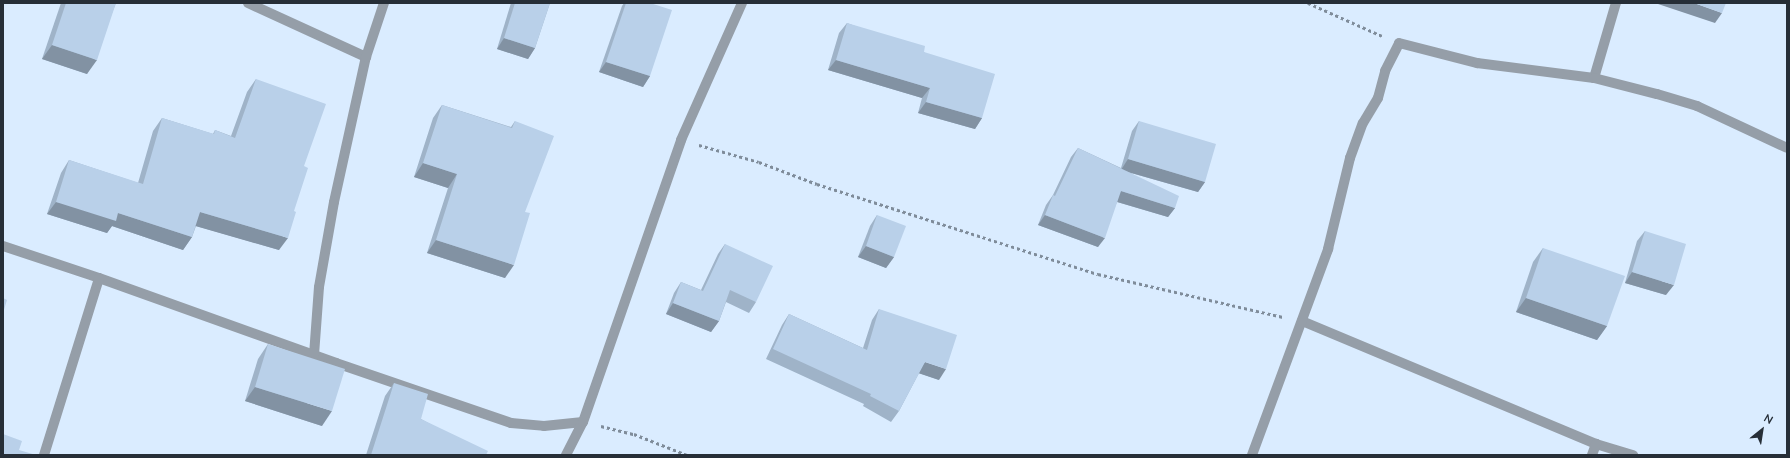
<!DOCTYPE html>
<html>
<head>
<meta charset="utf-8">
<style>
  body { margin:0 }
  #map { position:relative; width:1790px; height:458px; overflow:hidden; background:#daecff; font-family:"Nunito Sans",sans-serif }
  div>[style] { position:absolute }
  .path>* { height:2.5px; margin-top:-1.25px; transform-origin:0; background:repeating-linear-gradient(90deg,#7f8c9a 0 3px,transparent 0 6px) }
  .lane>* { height:10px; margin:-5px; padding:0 5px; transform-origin:5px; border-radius:5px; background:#959ea8 }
  .street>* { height:10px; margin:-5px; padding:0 5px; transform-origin:5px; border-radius:5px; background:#959ea8 }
  .wall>* { inset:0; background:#9fb3c8 }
  .shaded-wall>* { inset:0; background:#8292a3 }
  .building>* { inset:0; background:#b9d0e9 }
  span { translate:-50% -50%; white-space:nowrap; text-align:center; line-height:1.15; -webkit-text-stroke:3px #daecff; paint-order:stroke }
  .frame { position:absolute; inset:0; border:4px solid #262e37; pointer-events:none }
  .north { position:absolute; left:1742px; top:410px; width:40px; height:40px; -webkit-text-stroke:3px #daecff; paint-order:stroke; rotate:30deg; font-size:11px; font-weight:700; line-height:16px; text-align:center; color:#262e37 }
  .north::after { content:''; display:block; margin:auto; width:14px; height:18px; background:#262e37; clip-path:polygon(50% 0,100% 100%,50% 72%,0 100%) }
</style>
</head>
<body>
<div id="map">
  <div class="path">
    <div style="left:1308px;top:3px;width:81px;rotate:24deg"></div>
    <div style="left:699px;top:145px;width:62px;rotate:15.8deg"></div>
    <div style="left:759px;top:162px;width:62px;rotate:20.8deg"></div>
    <div style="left:817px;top:184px;width:295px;rotate:17.8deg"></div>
    <div style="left:1098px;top:274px;width:190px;rotate:13.1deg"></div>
    <div style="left:601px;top:426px;width:34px;rotate:14deg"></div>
    <div style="left:634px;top:434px;width:57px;rotate:21.6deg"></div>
  </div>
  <div class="lane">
    <div style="left:248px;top:3px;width:130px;rotate:24.6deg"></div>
  </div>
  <div class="street">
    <div style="left:1594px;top:78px;width:78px;rotate:-73.7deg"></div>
    <div style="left:3px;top:246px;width:101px;rotate:18.4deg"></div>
    <div style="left:99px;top:278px;width:252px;rotate:19.7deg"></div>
    <div style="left:336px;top:363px;width:185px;rotate:18.9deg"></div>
    <div style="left:511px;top:423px;width:33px;rotate:5deg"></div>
    <div style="left:544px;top:426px;width:39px;rotate:-6deg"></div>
    <div style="left:1302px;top:321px;width:319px;rotate:22.7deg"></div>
    <div style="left:1596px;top:444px;width:39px;rotate:17deg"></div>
    <div style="left:314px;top:355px;width:68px;rotate:-85.8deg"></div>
    <div style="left:319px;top:287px;width:86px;rotate:-80deg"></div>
    <div style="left:334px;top:202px;width:148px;rotate:-77.6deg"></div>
    <div style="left:366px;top:57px;width:57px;rotate:-71.6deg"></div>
    <div style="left:44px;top:455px;width:185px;rotate:-72.7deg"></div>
    <div style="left:566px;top:455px;width:37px;rotate:-63deg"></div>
    <div style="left:583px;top:422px;width:299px;rotate:-70.8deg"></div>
    <div style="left:681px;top:140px;width:150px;rotate:-66deg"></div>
    <div style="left:1252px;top:455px;width:220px;rotate:-69.7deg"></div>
    <div style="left:1328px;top:249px;width:94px;rotate:-76.4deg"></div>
    <div style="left:1350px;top:158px;width:37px;rotate:-70deg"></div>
    <div style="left:1363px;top:123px;width:29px;rotate:-59deg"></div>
    <div style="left:1378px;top:98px;width:28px;rotate:-75deg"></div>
    <div style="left:1385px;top:71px;width:31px;rotate:-63deg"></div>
    <div style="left:1399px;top:43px;width:81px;rotate:14.4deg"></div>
    <div style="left:1477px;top:63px;width:118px;rotate:7.3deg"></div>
    <div style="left:1594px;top:78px;width:65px;rotate:14.3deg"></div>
    <div style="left:1657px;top:94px;width:42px;rotate:16.7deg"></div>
    <div style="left:1697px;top:106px;width:99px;rotate:25deg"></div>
    <div style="left:1592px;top:455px;width:12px;rotate:-70deg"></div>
  </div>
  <div class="wall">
    <div style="clip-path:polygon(61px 3px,116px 3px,87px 74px,42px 59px)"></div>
    <div style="clip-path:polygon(511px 3px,550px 3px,535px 48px,528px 59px,497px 49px)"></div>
    <div style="clip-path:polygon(624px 3px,650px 3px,650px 76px,643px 87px,599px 72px,622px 6px)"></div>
    <div style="clip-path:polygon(847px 23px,924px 52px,982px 118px,975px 129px,918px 113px,922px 98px,828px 70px,839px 33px)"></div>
    <div style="clip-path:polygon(256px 79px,304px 166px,279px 250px,196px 226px,192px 237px,183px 250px,112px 226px,107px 233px,47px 214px,61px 173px,69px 160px,138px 183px,153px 131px,162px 118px,213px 134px,215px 130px,231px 136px,247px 92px)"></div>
    <div style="clip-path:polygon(442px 105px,511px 127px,515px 121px,525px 212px,505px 278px,427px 253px,448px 188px,414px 177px,433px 118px)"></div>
    <div style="clip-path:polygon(1139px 121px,1205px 182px,1198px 192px,1131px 173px,1175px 208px,1168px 217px,1117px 202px,1098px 247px,1038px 225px,1046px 205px,1053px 195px,1071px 157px,1078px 148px,1121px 168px,1132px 131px)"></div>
    <div style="clip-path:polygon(877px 215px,894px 257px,886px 268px,858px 257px,870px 226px)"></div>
    <div style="clip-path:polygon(1645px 231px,1666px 295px,1625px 283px,1637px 241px)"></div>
    <div style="clip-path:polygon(725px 244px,756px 302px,749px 313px,726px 302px,719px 321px,711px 332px,666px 314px,674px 293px,681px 282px,701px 290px,718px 254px)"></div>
    <div style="clip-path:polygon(1543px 248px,1607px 326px,1597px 340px,1516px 312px,1533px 262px)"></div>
    <div style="clip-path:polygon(879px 309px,939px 380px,919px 373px,899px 411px,891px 422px,863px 406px,864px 404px,766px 359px,782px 325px,789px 314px,863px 348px,872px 320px)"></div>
    <div style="clip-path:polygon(268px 344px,322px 426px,245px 401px,258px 359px)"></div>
    <div style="clip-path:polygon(394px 383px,421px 419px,486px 455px,366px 455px,385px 396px)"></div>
  </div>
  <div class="shaded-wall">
    <div style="clip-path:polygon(1655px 3px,1694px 3px,1722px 13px,1715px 23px)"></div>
    <div style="clip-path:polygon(504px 38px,535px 48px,528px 59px,497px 49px)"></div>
    <div style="clip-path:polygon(52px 45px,97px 60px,87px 74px,42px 59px)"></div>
    <div style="clip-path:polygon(836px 60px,930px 88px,922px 98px,828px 70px)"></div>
    <div style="clip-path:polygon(606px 62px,650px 76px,643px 87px,599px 72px)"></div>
    <div style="clip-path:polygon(926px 102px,982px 118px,975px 129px,918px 113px)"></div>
    <div style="clip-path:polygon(1128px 159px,1205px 182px,1198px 192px,1121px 170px)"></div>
    <div style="clip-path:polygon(423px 163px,457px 174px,448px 188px,414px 177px)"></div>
    <div style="clip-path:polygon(1121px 191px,1175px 208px,1168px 217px,1114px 201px)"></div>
    <div style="clip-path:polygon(56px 202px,118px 213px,192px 237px,183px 250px,112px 226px,107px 233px,47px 214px)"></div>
    <div style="clip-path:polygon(200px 212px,288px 238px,279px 250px,192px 225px)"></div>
    <div style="clip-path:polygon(1045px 215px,1105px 238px,1098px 247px,1038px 225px)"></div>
    <div style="clip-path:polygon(436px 240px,514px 265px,505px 278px,427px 253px)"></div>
    <div style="clip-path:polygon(866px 246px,894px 257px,886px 268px,858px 257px)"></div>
    <div style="clip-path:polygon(1632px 272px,1674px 285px,1666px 295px,1625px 283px)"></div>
    <div style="clip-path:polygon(1526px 298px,1607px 326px,1597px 340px,1516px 312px)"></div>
    <div style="clip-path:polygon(673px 303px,719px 321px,711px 332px,666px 314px)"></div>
    <div style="clip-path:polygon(925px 362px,946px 369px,939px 380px,918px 373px)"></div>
    <div style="clip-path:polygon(255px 387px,332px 411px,322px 426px,245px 401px)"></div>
  </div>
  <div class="building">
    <div style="clip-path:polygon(66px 3px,116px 3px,97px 60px,52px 45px)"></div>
    <div style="clip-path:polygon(515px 3px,550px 3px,535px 48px,504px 38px)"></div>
    <div style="clip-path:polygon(626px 3px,650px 3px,672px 10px,650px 76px,606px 62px)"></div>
    <div style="clip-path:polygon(1694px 3px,1726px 3px,1722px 13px)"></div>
    <div style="clip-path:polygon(847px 23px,925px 46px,924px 52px,995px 74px,982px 118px,926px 102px,930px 88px,836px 60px)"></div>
    <div style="clip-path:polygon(256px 79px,326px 104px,304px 166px,308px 168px,294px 211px,296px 212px,288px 238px,200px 212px,192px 237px,118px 213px,116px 221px,56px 202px,69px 160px,143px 184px,162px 118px,214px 134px,215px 130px,235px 138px)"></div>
    <div style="clip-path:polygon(442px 105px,512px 128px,515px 121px,554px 136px,525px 212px,530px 213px,514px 265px,436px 240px,457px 174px,423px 163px)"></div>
    <div style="clip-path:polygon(1139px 121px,1216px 144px,1205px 182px,1128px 159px)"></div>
    <div style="clip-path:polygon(1078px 148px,1179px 196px,1175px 208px,1121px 191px,1105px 238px,1045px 215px,1053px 195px,1055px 196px)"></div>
    <div style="clip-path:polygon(877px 215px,906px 226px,894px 257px,866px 246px)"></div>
    <div style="clip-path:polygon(1645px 231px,1686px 244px,1674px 285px,1632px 272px)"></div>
    <div style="clip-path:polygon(725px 244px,773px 266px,756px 302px,730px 290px,719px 321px,673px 303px,681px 282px,703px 291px)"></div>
    <div style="clip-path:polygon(1543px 248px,1625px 276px,1607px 326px,1526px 298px)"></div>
    <div style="clip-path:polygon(3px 298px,7px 300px,3px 313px)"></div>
    <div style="clip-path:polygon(879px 309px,957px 335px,946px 369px,925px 362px,899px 411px,870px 396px,871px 394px,773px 349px,789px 314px,867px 350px)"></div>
    <div style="clip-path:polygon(268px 344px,345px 369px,332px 411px,255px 387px)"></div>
    <div style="clip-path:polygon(394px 383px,428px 394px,421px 419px,488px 451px,486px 455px,371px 455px)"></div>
    <div style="clip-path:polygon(3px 434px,22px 441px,19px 450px,36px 455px,3px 455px)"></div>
  </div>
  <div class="frame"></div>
  <div class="north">N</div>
</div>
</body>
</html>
